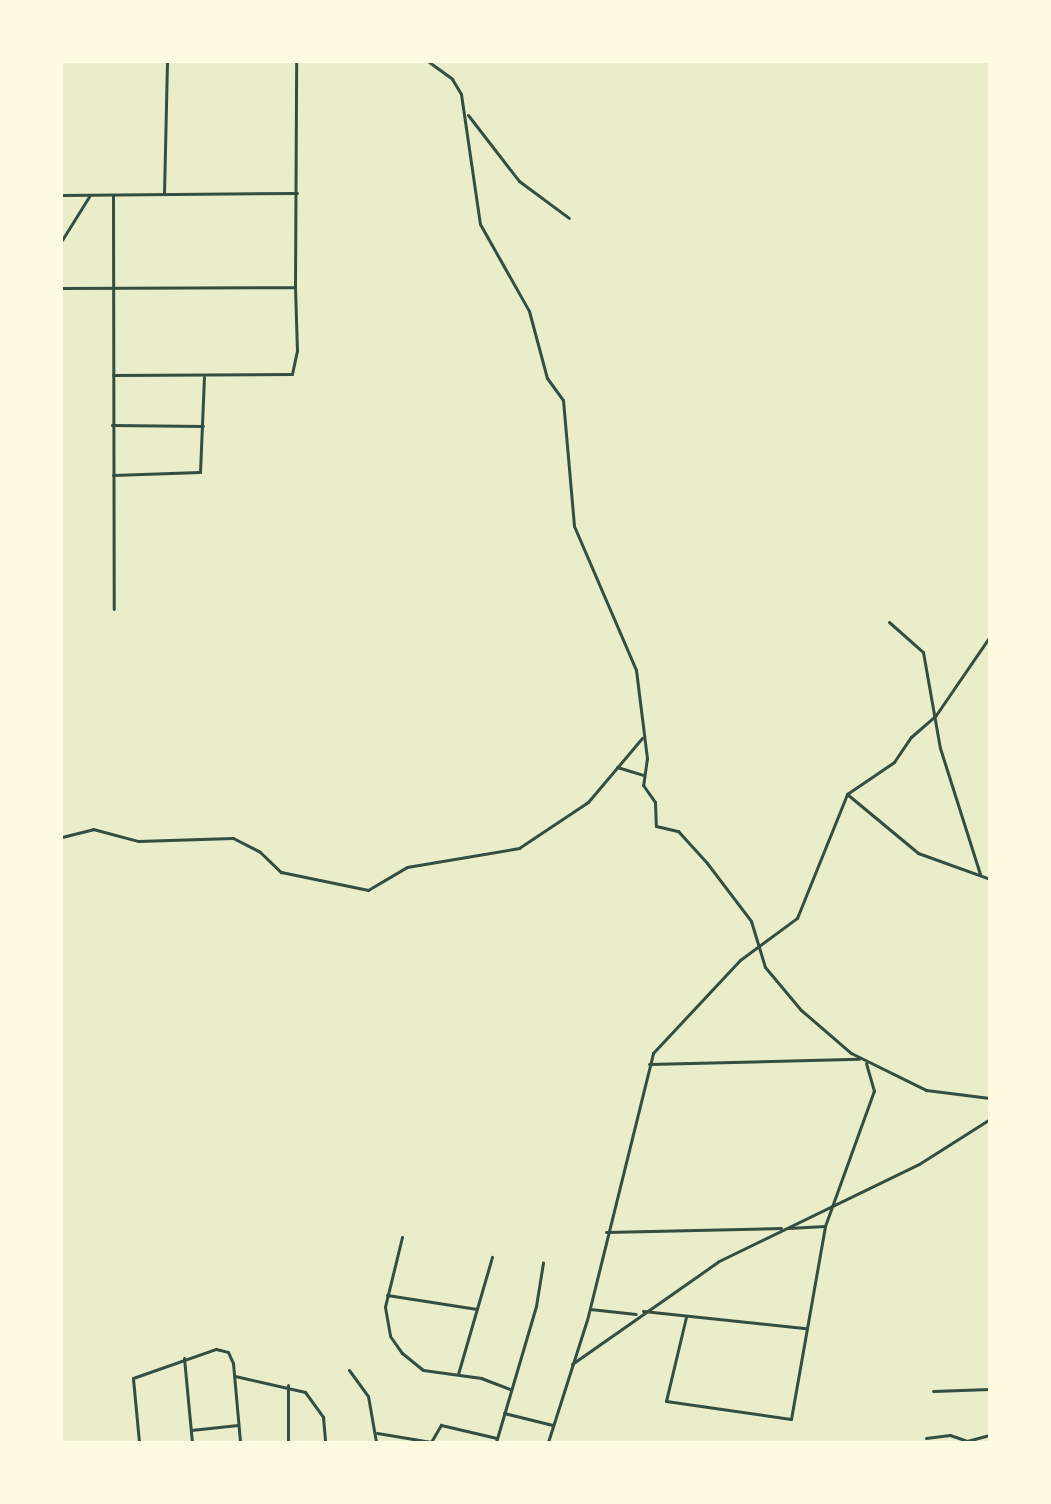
<!DOCTYPE html>
<html>
<head>
<meta charset="utf-8">
<style>
  body { margin:0 }
  #map { position:relative; width:1051px; height:1504px; overflow:hidden; background:#e9edc9; font-family:"PT Sans",sans-serif }
  div>[style] { position:absolute }
  .minor>* { height:3px; margin:-1.5px; padding:0 1.5px; transform-origin:1.5px; border-radius:1.5px; background:#344e41 }
  span { translate:-50% -50%; white-space:nowrap; text-align:center; line-height:1.15; -webkit-text-stroke:4.5px #fefae0; paint-order:stroke }
  .frame { position:absolute; inset:0; border:63px solid #fefae0; pointer-events:none }
</style>
</head>
<body>
<div id="map">
  <div class="minor">
    <div style="left:429px;top:62px;width:29px;rotate:36deg"></div>
    <div style="left:452px;top:79px;width:17px;rotate:59deg"></div>
    <div style="left:461px;top:94px;width:131px;rotate:81.7deg"></div>
    <div style="left:480px;top:224px;width:100px;rotate:60.6deg"></div>
    <div style="left:529px;top:311px;width:69px;rotate:75deg"></div>
    <div style="left:547px;top:378px;width:27px;rotate:54deg"></div>
    <div style="left:563px;top:400px;width:126px;rotate:85deg"></div>
    <div style="left:574px;top:526px;width:157px;rotate:66.7deg"></div>
    <div style="left:636px;top:670px;width:89px;rotate:82.9deg"></div>
    <div style="left:647px;top:758px;width:27px;rotate:98deg"></div>
    <div style="left:643px;top:785px;width:21px;rotate:55deg"></div>
    <div style="left:655px;top:802px;width:24px;rotate:88deg"></div>
    <div style="left:656px;top:826px;width:23px;rotate:13deg"></div>
    <div style="left:678px;top:831px;width:43px;rotate:47.8deg"></div>
    <div style="left:707px;top:863px;width:73px;rotate:52.8deg"></div>
    <div style="left:751px;top:921px;width:48px;rotate:73.1deg"></div>
    <div style="left:765px;top:967px;width:56px;rotate:50.1deg"></div>
    <div style="left:801px;top:1010px;width:66px;rotate:40.7deg"></div>
    <div style="left:851px;top:1053px;width:84px;rotate:26.3deg"></div>
    <div style="left:926px;top:1090px;width:64px;rotate:7.1deg"></div>
    <div style="left:468px;top:115px;width:83px;rotate:52.3deg"></div>
    <div style="left:519px;top:181px;width:62px;rotate:36.5deg"></div>
    <div style="left:164px;top:194px;width:132px;rotate:-88.7deg"></div>
    <div style="left:62px;top:195px;width:235px;rotate:-0.5deg"></div>
    <div style="left:113px;top:195px;width:414px;rotate:89.9deg"></div>
    <div style="left:62px;top:240px;width:53px;rotate:-58.1deg"></div>
    <div style="left:62px;top:288px;width:233px;rotate:-0.2deg"></div>
    <div style="left:295px;top:287px;width:225px;rotate:-89.7deg"></div>
    <div style="left:113px;top:375px;width:179px;rotate:-0.3deg"></div>
    <div style="left:292px;top:374px;width:24px;rotate:-78deg"></div>
    <div style="left:297px;top:351px;width:64px;rotate:-91.8deg"></div>
    <div style="left:112px;top:425px;width:91px;rotate:0.6deg"></div>
    <div style="left:113px;top:475px;width:87px;rotate:-2deg"></div>
    <div style="left:200px;top:472px;width:95px;rotate:-87.6deg"></div>
    <div style="left:889px;top:622px;width:45px;rotate:41.4deg"></div>
    <div style="left:923px;top:652px;width:97px;rotate:80deg"></div>
    <div style="left:940px;top:748px;width:132px;rotate:72.4deg"></div>
    <div style="left:617px;top:767px;width:28px;rotate:17deg"></div>
    <div style="left:847px;top:794px;width:92px;rotate:39.7deg"></div>
    <div style="left:918px;top:853px;width:77px;rotate:19.9deg"></div>
    <div style="left:62px;top:837px;width:32px;rotate:-14deg"></div>
    <div style="left:93px;top:829px;width:47px;rotate:14.9deg"></div>
    <div style="left:138px;top:841px;width:95px;rotate:-1.8deg"></div>
    <div style="left:233px;top:838px;width:30px;rotate:27deg"></div>
    <div style="left:260px;top:852px;width:29px;rotate:44deg"></div>
    <div style="left:281px;top:872px;width:89px;rotate:11.7deg"></div>
    <div style="left:368px;top:890px;width:45px;rotate:-30.5deg"></div>
    <div style="left:407px;top:867px;width:114px;rotate:-9.6deg"></div>
    <div style="left:519px;top:848px;width:83px;rotate:-33.7deg"></div>
    <div style="left:588px;top:802px;width:84px;rotate:-49.8deg"></div>
    <div style="left:649px;top:1064px;width:210px;rotate:-1.4deg"></div>
    <div style="left:788px;top:1228px;width:37px;rotate:-3deg"></div>
    <div style="left:606px;top:1232px;width:175px;rotate:-1.3deg"></div>
    <div style="left:402px;top:1237px;width:72px;rotate:103.7deg"></div>
    <div style="left:385px;top:1307px;width:29px;rotate:80deg"></div>
    <div style="left:390px;top:1336px;width:21px;rotate:55deg"></div>
    <div style="left:402px;top:1353px;width:27px;rotate:39deg"></div>
    <div style="left:423px;top:1370px;width:59px;rotate:7.9deg"></div>
    <div style="left:481px;top:1378px;width:31px;rotate:21deg"></div>
    <div style="left:387px;top:1295px;width:91px;rotate:8.8deg"></div>
    <div style="left:590px;top:1309px;width:46px;rotate:6.2deg"></div>
    <div style="left:643px;top:1311px;width:164px;rotate:6deg"></div>
    <div style="left:686px;top:1317px;width:86px;rotate:103.4deg"></div>
    <div style="left:666px;top:1401px;width:126px;rotate:8.2deg"></div>
    <div style="left:791px;top:1419px;width:196px;rotate:-80deg"></div>
    <div style="left:825px;top:1226px;width:144px;rotate:-70.1deg"></div>
    <div style="left:874px;top:1091px;width:29px;rotate:-106deg"></div>
    <div style="left:184px;top:1358px;width:84px;rotate:84.6deg"></div>
    <div style="left:572px;top:1364px;width:179px;rotate:-35deg"></div>
    <div style="left:719px;top:1261px;width:222px;rotate:-25.9deg"></div>
    <div style="left:919px;top:1164px;width:84px;rotate:-32.4deg"></div>
    <div style="left:349px;top:1370px;width:32px;rotate:54deg"></div>
    <div style="left:368px;top:1396px;width:47px;rotate:80.1deg"></div>
    <div style="left:458px;top:1374px;width:122px;rotate:-73.8deg"></div>
    <div style="left:235px;top:1376px;width:72px;rotate:12.9deg"></div>
    <div style="left:305px;top:1392px;width:31px;rotate:54deg"></div>
    <div style="left:323px;top:1417px;width:25px;rotate:85deg"></div>
    <div style="left:288px;top:1385px;width:57px;rotate:90deg"></div>
    <div style="left:933px;top:1391px;width:57px;rotate:-2deg"></div>
    <div style="left:504px;top:1413px;width:50px;rotate:13.8deg"></div>
    <div style="left:191px;top:1430px;width:47px;rotate:-6.1deg"></div>
    <div style="left:377px;top:1433px;width:55px;rotate:9.5deg"></div>
    <div style="left:926px;top:1438px;width:24px;rotate:-7deg"></div>
    <div style="left:950px;top:1435px;width:18px;rotate:19deg"></div>
    <div style="left:967px;top:1441px;width:24px;rotate:-15deg"></div>
    <div style="left:139px;top:1442px;width:64px;rotate:-95.4deg"></div>
    <div style="left:133px;top:1378px;width:88px;rotate:-19.3deg"></div>
    <div style="left:216px;top:1349px;width:12px;rotate:14deg"></div>
    <div style="left:228px;top:1352px;width:12px;rotate:66deg"></div>
    <div style="left:233px;top:1363px;width:79px;rotate:84.9deg"></div>
    <div style="left:431px;top:1442px;width:20px;rotate:-60deg"></div>
    <div style="left:441px;top:1425px;width:57px;rotate:13.1deg"></div>
    <div style="left:496px;top:1442px;width:142px;rotate:-73.6deg"></div>
    <div style="left:536px;top:1306px;width:44px;rotate:-80.8deg"></div>
    <div style="left:548px;top:1442px;width:128px;rotate:-72.3deg"></div>
    <div style="left:587px;top:1320px;width:275px;rotate:-76.1deg"></div>
    <div style="left:653px;top:1053px;width:127px;rotate:-46.9deg"></div>
    <div style="left:740px;top:960px;width:71px;rotate:-36.4deg"></div>
    <div style="left:797px;top:918px;width:134px;rotate:-68deg"></div>
    <div style="left:847px;top:794px;width:57px;rotate:-34.2deg"></div>
    <div style="left:894px;top:762px;width:30px;rotate:-56deg"></div>
    <div style="left:911px;top:737px;width:33px;rotate:-41deg"></div>
    <div style="left:936px;top:715px;width:96px;rotate:-55.6deg"></div>
  </div>
  <div class="frame"></div>
</div>
</body>
</html>
